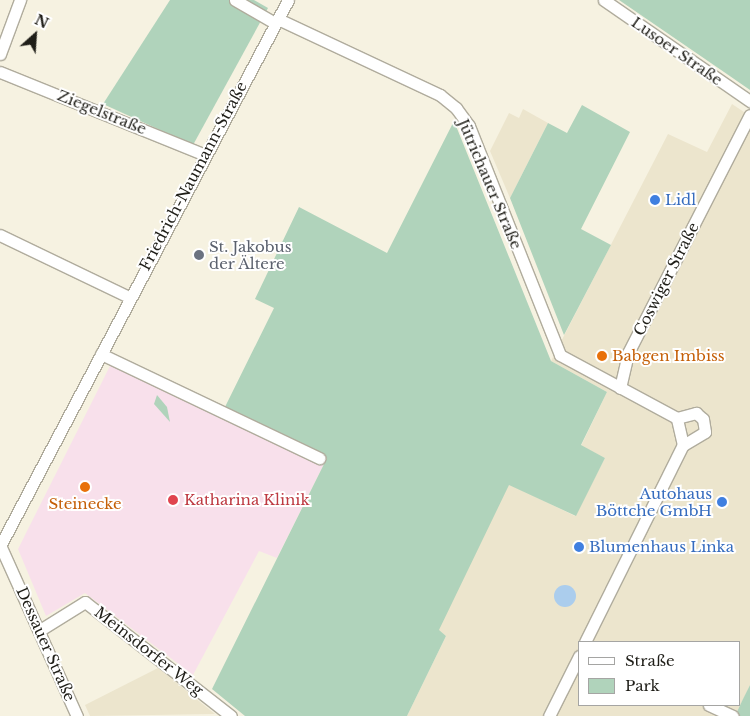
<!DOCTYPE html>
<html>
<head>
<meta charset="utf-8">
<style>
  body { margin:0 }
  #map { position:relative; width:750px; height:716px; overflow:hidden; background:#f6f2e1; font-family:"Libre Baskerville",serif }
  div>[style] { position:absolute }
  .built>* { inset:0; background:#ece5cd }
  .medical>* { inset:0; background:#f8e0eb }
  .green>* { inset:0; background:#b0d3bb }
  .water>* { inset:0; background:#abcded }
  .round { border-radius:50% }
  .roads { filter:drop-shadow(1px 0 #b0ac9d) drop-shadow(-1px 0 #b0ac9d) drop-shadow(0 1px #b0ac9d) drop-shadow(0 -1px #b0ac9d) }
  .street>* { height:11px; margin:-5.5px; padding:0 5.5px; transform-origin:5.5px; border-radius:5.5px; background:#fff }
  .dots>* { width:14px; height:14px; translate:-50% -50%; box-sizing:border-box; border:2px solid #fff; border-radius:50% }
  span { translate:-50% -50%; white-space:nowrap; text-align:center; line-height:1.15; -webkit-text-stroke:4px #fff; paint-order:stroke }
  .street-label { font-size:15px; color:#1f1e18 }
  .shop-label { font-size:15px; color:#366cbe }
  .left { translate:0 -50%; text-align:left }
  .right { translate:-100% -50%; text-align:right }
  .worship-label { font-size:15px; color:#5b616d }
  .food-label { font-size:15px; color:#c56008 }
  .health-label { font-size:15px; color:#be3a42 }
  .legend { position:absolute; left:578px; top:641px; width:162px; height:65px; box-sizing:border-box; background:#fff; border:1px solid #a5a5a3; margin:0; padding:6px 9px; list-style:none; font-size:15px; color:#1f1e18 }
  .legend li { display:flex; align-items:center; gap:10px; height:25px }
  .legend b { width:25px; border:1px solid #a5a5a3 }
  .north { position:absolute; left:10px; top:10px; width:50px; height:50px; -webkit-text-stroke:4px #fff; paint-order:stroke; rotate:26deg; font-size:14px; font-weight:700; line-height:20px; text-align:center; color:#1f1e18 }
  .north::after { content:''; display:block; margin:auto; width:18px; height:22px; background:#1f1e18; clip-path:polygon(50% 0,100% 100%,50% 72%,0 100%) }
</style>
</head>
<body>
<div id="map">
  <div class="built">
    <div style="clip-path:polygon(evenodd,732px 104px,750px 116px,750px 685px,735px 716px,407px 716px,446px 636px,438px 630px,509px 484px,575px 516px,605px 458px,581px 446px,607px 392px,551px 361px,668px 134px,707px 152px,732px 104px,579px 642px,739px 642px,739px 705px,579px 705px,579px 642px)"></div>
    <div style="clip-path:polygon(523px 109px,548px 123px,510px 198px,490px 151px,509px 113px,519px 118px)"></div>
    <div style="clip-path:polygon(158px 668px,215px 714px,90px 716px,85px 705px)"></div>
  </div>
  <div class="medical">
    <div style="clip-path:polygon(111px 364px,324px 464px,277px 558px,259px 551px,193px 675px,85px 593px,46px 616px,18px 549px)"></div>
  </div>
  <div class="green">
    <div style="clip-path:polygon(170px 0,254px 0,268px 8px,193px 145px,103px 104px)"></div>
    <div style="clip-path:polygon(619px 0,750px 0,750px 90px,724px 72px)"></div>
    <div style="clip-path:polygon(582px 105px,630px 132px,581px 229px,611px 245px,564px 335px,510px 198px,548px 123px,567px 133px)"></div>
    <div style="clip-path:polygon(454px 121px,551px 361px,607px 392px,581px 445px,605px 458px,576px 516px,509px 485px,439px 630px,446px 636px,407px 716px,245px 716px,212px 689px,327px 458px,224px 409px,274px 308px,255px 299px,299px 207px,387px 253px)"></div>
    <div style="clip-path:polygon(157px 395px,167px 407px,170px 422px,154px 404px)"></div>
    <div style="clip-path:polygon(750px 685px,750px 716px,735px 716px,743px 699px)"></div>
  </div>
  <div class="water">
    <div class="round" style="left:554px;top:585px;width:22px;height:22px"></div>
  </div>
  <div class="roads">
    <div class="street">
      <div style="left:235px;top:0;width:46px;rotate:29.9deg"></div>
      <div style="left:604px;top:0;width:178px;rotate:34.7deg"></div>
      <div style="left:278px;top:19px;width:179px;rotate:25.1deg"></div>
      <div style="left:440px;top:95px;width:21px;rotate:39deg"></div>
      <div style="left:456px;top:108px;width:22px;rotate:54deg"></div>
      <div style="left:469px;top:126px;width:246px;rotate:68.3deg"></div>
      <div style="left:560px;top:355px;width:133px;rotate:28.3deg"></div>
      <div style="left:0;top:54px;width:58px;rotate:-69.7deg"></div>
      <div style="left:0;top:72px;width:219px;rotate:22deg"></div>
      <div style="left:0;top:235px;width:143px;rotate:25.7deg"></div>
      <div style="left:101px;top:354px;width:242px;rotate:25.5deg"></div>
      <div style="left:620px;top:388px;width:36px;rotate:-77deg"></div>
      <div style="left:628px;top:353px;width:267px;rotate:-62.9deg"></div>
      <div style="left:696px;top:413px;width:9px;rotate:41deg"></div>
      <div style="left:703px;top:419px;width:13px;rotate:81deg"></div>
      <div style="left:705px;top:432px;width:26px;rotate:149deg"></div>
      <div style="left:683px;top:445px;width:28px;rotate:-103deg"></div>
      <div style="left:677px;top:418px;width:20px;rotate:-15deg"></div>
      <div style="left:0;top:545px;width:188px;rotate:65.8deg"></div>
      <div style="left:0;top:546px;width:617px;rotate:-62.19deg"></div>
      <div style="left:40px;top:630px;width:53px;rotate:-31.9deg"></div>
      <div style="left:85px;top:602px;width:185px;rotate:38deg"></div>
      <div style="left:585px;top:642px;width:220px;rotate:-63.6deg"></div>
      <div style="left:709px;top:705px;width:26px;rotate:25deg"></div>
      <div style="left:549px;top:716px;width:67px;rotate:-63.4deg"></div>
    </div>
  </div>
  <div class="dots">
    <div style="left:655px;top:200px;background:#3f7fe0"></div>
    <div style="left:199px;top:255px;background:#6b7280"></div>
    <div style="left:602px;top:356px;background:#e8710a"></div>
    <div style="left:85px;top:487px;background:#e8710a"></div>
    <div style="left:173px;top:500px;background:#e0444e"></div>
    <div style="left:722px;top:502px;background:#3f7fe0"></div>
    <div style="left:579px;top:547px;background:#3f7fe0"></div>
  </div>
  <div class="street-label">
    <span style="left:677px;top:51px;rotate:35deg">Lusoer Straße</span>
    <span style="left:102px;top:112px;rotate:22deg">Ziegelstraße</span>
    <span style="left:193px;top:176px;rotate:-62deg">Friedrich-Naumann-Straße</span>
    <span style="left:490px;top:184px;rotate:67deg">Jütrichauer Straße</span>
    <span style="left:666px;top:279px;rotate:-63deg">Coswiger Straße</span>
    <span style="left:46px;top:644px;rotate:66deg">Dessauer Straße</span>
    <span style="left:149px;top:651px;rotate:38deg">Meinsdorfer Weg</span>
  </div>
  <div class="shop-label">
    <span class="left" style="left:665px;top:200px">Lidl</span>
    <span class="right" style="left:712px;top:502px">Autohaus<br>Böttche GmbH</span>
    <span class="left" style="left:589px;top:547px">Blumenhaus Linka</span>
  </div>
  <div class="worship-label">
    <span class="left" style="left:209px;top:255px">St. Jakobus<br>der Ältere</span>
  </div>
  <div class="food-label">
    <span class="left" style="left:612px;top:356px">Babgen Imbiss</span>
    <span style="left:85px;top:504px">Steinecke</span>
  </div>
  <div class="health-label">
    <span class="left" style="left:184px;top:500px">Katharina Klinik</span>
  </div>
  <ul class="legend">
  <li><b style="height:6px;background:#fff"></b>Straße</li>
  <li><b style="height:14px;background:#b0d3bb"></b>Park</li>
  </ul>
  <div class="north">N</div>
</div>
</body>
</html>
